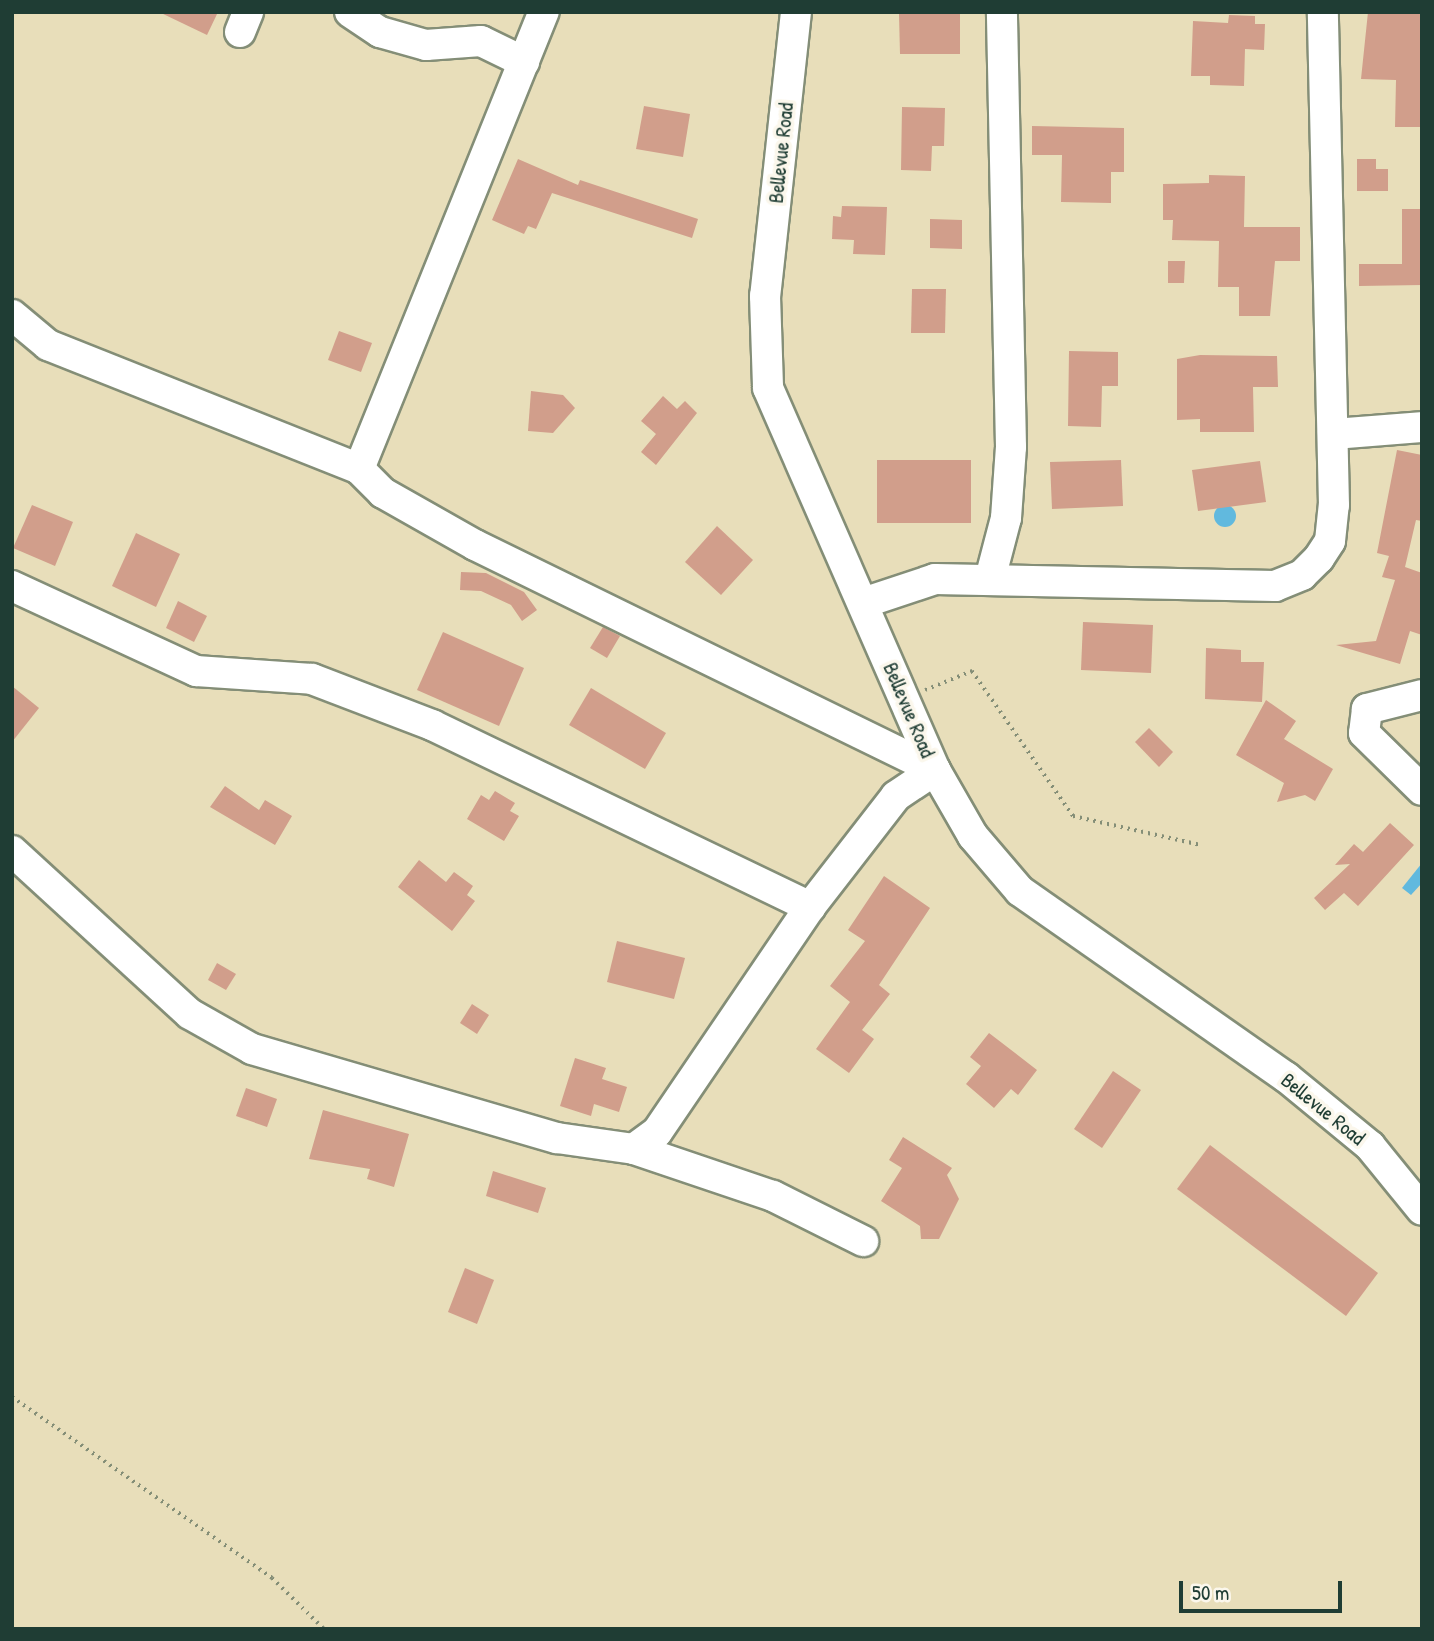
<!DOCTYPE html>
<html>
<head>
<meta charset="utf-8">
<style>
  body { margin:0 }
  #map { position:relative; width:1434px; height:1641px; overflow:hidden; background:#e8deba; font-family:"Patrick Hand",sans-serif }
  div>[style] { position:absolute }
  .water>* { inset:0; background:#61b9de }
  .round { border-radius:50% }
  .building>* { inset:0; background:#d19e8b }
  .path>* { height:3.5px; margin-top:-1.75px; transform-origin:0; background:repeating-linear-gradient(90deg,#848e77 0 2px,transparent 0 7px) }
  .roads { filter:drop-shadow(2px 0 #848e77) drop-shadow(-2px 0 #848e77) drop-shadow(0 2px #848e77) drop-shadow(0 -2px #848e77) }
  .minor>* { height:30px; margin:-15px; padding:0 15px; transform-origin:15px; border-radius:15px; background:#fff }
  span { translate:-50% -50%; white-space:nowrap; text-align:center; line-height:1.15; -webkit-text-stroke:7px #fbf7ec; paint-order:stroke }
  .street-label { font-size:21px; color:#1f3d34 }
  .frame { position:absolute; inset:0; border:14px solid #1f3d34; pointer-events:none }
  .scale { position:absolute; left:1179px; top:1581px; width:163px; height:32px; box-sizing:border-box; border:4px solid #1f3d34; border-top:0; padding-left:9px; font-size:21px; line-height:24px; white-space:nowrap; color:#1f3d34; -webkit-text-stroke:5px #fbf7ec; paint-order:stroke }
</style>
</head>
<body>
<div id="map">
  <div class="water">
    <div class="round" style="left:1214px;top:505px;width:22px;height:22px"></div>
    <div style="clip-path:polygon(1422px 863px,1422px 883px,1411px 895px,1402px 888px)"></div>
  </div>
  <div class="building">
    <div style="clip-path:polygon(159px 12px,218px 12px,207px 35px)"></div>
    <div style="clip-path:polygon(1368px 12px,1420px 12px,1422px 127px,1395px 127px,1396px 80px,1361px 79px)"></div>
    <div style="clip-path:polygon(899px 14px,960px 14px,960px 54px,900px 54px)"></div>
    <div style="clip-path:polygon(1229px 15px,1255px 16px,1255px 24px,1265px 24px,1264px 50px,1245px 49px,1244px 86px,1210px 85px,1210px 76px,1191px 76px,1193px 21px,1228px 23px)"></div>
    <div style="clip-path:polygon(644px 106px,690px 114px,683px 157px,636px 149px)"></div>
    <div style="clip-path:polygon(902px 107px,945px 108px,944px 146px,932px 146px,931px 171px,901px 170px)"></div>
    <div style="clip-path:polygon(1032px 126px,1124px 128px,1124px 172px,1111px 172px,1111px 203px,1061px 202px,1062px 155px,1032px 155px)"></div>
    <div style="clip-path:polygon(518px 159px,578px 185px,580px 180px,698px 219px,692px 238px,552px 193px,536px 229px,528px 226px,524px 234px,492px 220px)"></div>
    <div style="clip-path:polygon(1357px 159px,1376px 159px,1376px 169px,1388px 169px,1388px 191px,1357px 191px)"></div>
    <div style="clip-path:polygon(1209px 175px,1245px 176px,1244px 227px,1300px 227px,1300px 261px,1275px 261px,1270px 316px,1239px 316px,1239px 287px,1218px 287px,1219px 241px,1172px 240px,1173px 220px,1163px 220px,1163px 184px,1209px 183px)"></div>
    <div style="clip-path:polygon(842px 206px,887px 207px,885px 255px,853px 254px,854px 240px,832px 239px,833px 216px,841px 217px)"></div>
    <div style="clip-path:polygon(1402px 209px,1422px 209px,1422px 285px,1359px 286px,1359px 264px,1402px 264px)"></div>
    <div style="clip-path:polygon(930px 219px,962px 220px,962px 249px,930px 248px)"></div>
    <div style="clip-path:polygon(1168px 261px,1185px 261px,1184px 283px,1168px 283px)"></div>
    <div style="clip-path:polygon(912px 289px,946px 289px,945px 333px,911px 333px)"></div>
    <div style="clip-path:polygon(339px 331px,372px 343px,361px 372px,328px 360px)"></div>
    <div style="clip-path:polygon(1069px 351px,1118px 352px,1118px 386px,1102px 386px,1101px 427px,1068px 426px)"></div>
    <div style="clip-path:polygon(1200px 355px,1277px 356px,1278px 387px,1253px 387px,1254px 432px,1200px 432px,1200px 419px,1177px 420px,1177px 359px)"></div>
    <div style="clip-path:polygon(531px 391px,563px 395px,575px 408px,553px 433px,528px 431px)"></div>
    <div style="clip-path:polygon(663px 396px,677px 409px,685px 401px,697px 413px,656px 465px,641px 452px,656px 434px,641px 421px)"></div>
    <div style="clip-path:polygon(1397px 450px,1422px 455px,1422px 521px,1416px 520px,1405px 567px,1422px 573px,1422px 635px,1410px 631px,1400px 664px,1336px 645px,1376px 641px,1395px 580px,1382px 577px,1389px 556px,1377px 553px)"></div>
    <div style="clip-path:polygon(877px 460px,971px 460px,971px 523px,877px 523px)"></div>
    <div style="clip-path:polygon(1121px 460px,1123px 506px,1052px 509px,1050px 462px)"></div>
    <div style="clip-path:polygon(1260px 461px,1266px 502px,1198px 511px,1192px 470px)"></div>
    <div style="clip-path:polygon(32px 505px,73px 522px,55px 566px,13px 548px)"></div>
    <div style="clip-path:polygon(717px 526px,753px 560px,721px 595px,685px 562px)"></div>
    <div style="clip-path:polygon(136px 533px,180px 554px,156px 607px,112px 586px)"></div>
    <div style="clip-path:polygon(461px 572px,486px 573px,524px 592px,537px 610px,522px 621px,511px 605px,481px 591px,460px 590px)"></div>
    <div style="clip-path:polygon(178px 601px,207px 616px,194px 642px,166px 628px)"></div>
    <div style="clip-path:polygon(1083px 622px,1153px 625px,1151px 673px,1081px 670px)"></div>
    <div style="clip-path:polygon(603px 627px,620px 636px,607px 658px,590px 648px)"></div>
    <div style="clip-path:polygon(443px 632px,524px 668px,499px 726px,417px 690px)"></div>
    <div style="clip-path:polygon(1206px 648px,1241px 650px,1241px 662px,1264px 662px,1262px 702px,1205px 699px)"></div>
    <div style="clip-path:polygon(12px 686px,39px 708px,12px 742px)"></div>
    <div style="clip-path:polygon(591px 688px,666px 733px,645px 769px,569px 725px)"></div>
    <div style="clip-path:polygon(1266px 700px,1296px 721px,1284px 739px,1333px 769px,1315px 801px,1305px 795px,1277px 802px,1284px 783px,1236px 755px)"></div>
    <div style="clip-path:polygon(1149px 728px,1173px 752px,1159px 767px,1135px 742px)"></div>
    <div style="clip-path:polygon(225px 786px,259px 810px,265px 800px,292px 816px,275px 845px,210px 807px)"></div>
    <div style="clip-path:polygon(495px 791px,515px 803px,510px 811px,519px 816px,504px 841px,467px 819px,481px 795px,489px 800px)"></div>
    <div style="clip-path:polygon(1390px 823px,1414px 845px,1358px 906px,1344px 893px,1325px 910px,1314px 898px,1350px 864px,1335px 865px,1354px 844px,1363px 852px)"></div>
    <div style="clip-path:polygon(419px 860px,446px 882px,454px 872px,473px 886px,467px 895px,475px 901px,452px 931px,398px 887px)"></div>
    <div style="clip-path:polygon(884px 876px,930px 908px,879px 985px,890px 994px,862px 1030px,874px 1039px,849px 1073px,816px 1049px,850px 1002px,830px 986px,865px 941px,848px 930px)"></div>
    <div style="clip-path:polygon(617px 941px,685px 958px,674px 999px,607px 982px)"></div>
    <div style="clip-path:polygon(217px 963px,236px 974px,226px 990px,208px 980px)"></div>
    <div style="clip-path:polygon(472px 1004px,489px 1015px,477px 1034px,460px 1023px)"></div>
    <div style="clip-path:polygon(989px 1033px,1037px 1070px,1018px 1095px,1011px 1089px,994px 1108px,966px 1084px,981px 1066px,970px 1057px)"></div>
    <div style="clip-path:polygon(575px 1058px,606px 1068px,602px 1079px,627px 1087px,619px 1112px,594px 1104px,591px 1116px,560px 1106px)"></div>
    <div style="clip-path:polygon(1113px 1071px,1141px 1090px,1102px 1148px,1074px 1129px)"></div>
    <div style="clip-path:polygon(246px 1088px,277px 1099px,267px 1127px,236px 1116px)"></div>
    <div style="clip-path:polygon(323px 1110px,409px 1134px,394px 1187px,367px 1179px,370px 1169px,309px 1159px)"></div>
    <div style="clip-path:polygon(903px 1137px,952px 1168px,947px 1175px,959px 1199px,939px 1239px,921px 1239px,920px 1226px,881px 1201px,902px 1168px,889px 1160px)"></div>
    <div style="clip-path:polygon(1210px 1145px,1378px 1273px,1346px 1316px,1177px 1189px)"></div>
    <div style="clip-path:polygon(493px 1171px,546px 1188px,538px 1213px,486px 1196px)"></div>
    <div style="clip-path:polygon(465px 1268px,494px 1280px,477px 1324px,448px 1312px)"></div>
  </div>
  <div class="path">
    <div style="left:925px;top:690px;width:51px;rotate:-22deg"></div>
    <div style="left:972px;top:671px;width:177px;rotate:55.1deg"></div>
    <div style="left:1073px;top:816px;width:131px;rotate:12.8deg"></div>
    <div style="left:12px;top:1397px;width:317px;rotate:34.8deg"></div>
    <div style="left:272px;top:1578px;width:73px;rotate:44.4deg"></div>
  </div>
  <div class="roads">
    <div class="minor">
      <div style="left:350px;top:12px;width:36px;rotate:34deg"></div>
      <div style="left:380px;top:32px;width:48px;rotate:15.8deg"></div>
      <div style="left:426px;top:45px;width:55px;rotate:-4.2deg"></div>
      <div style="left:481px;top:41px;width:48px;rotate:26deg"></div>
      <div style="left:796px;top:12px;width:286px;rotate:96.2deg"></div>
      <div style="left:765px;top:296px;width:92px;rotate:88.1deg"></div>
      <div style="left:768px;top:388px;width:417px;rotate:66.4deg"></div>
      <div style="left:935px;top:770px;width:76px;rotate:60.1deg"></div>
      <div style="left:973px;top:836px;width:72px;rotate:49.5deg"></div>
      <div style="left:1020px;top:891px;width:325px;rotate:35deg"></div>
      <div style="left:1286px;top:1077px;width:109px;rotate:39.4deg"></div>
      <div style="left:1370px;top:1146px;width:82px;rotate:50.9deg"></div>
      <div style="left:240px;top:32px;width:22px;rotate:-68deg"></div>
      <div style="left:12px;top:315px;width:47px;rotate:39.8deg"></div>
      <div style="left:48px;top:345px;width:335px;rotate:21.7deg"></div>
      <div style="left:1333px;top:434px;width:89px;rotate:-4.5deg"></div>
      <div style="left:990px;top:579px;width:63px;rotate:-75.3deg"></div>
      <div style="left:1006px;top:518px;width:71px;rotate:-86deg"></div>
      <div style="left:1011px;top:447px;width:435px;rotate:-91.2deg"></div>
      <div style="left:12px;top:586px;width:203px;rotate:24.8deg"></div>
      <div style="left:196px;top:671px;width:116px;rotate:3.9deg"></div>
      <div style="left:312px;top:679px;width:129px;rotate:21deg"></div>
      <div style="left:432px;top:725px;width:420px;rotate:25.7deg"></div>
      <div style="left:810px;top:907px;width:140px;rotate:-52.2deg"></div>
      <div style="left:896px;top:796px;width:47px;rotate:-33.7deg"></div>
      <div style="left:935px;top:770px;width:512px;rotate:-153.94deg"></div>
      <div style="left:475px;top:545px;width:106px;rotate:-150.5deg"></div>
      <div style="left:383px;top:493px;width:34px;rotate:-135deg"></div>
      <div style="left:359px;top:469px;width:493px;rotate:-68deg"></div>
      <div style="left:863px;top:603px;width:76px;rotate:-18.4deg"></div>
      <div style="left:935px;top:579px;width:340px;rotate:1.2deg"></div>
      <div style="left:1275px;top:586px;width:29px;rotate:-22deg"></div>
      <div style="left:1302px;top:575px;width:24px;rotate:-45deg"></div>
      <div style="left:1319px;top:558px;width:20px;rotate:-57deg"></div>
      <div style="left:1330px;top:541px;width:36px;rotate:-84deg"></div>
      <div style="left:1334px;top:505px;width:493px;rotate:-91.3deg"></div>
      <div style="left:1422px;top:695px;width:57px;rotate:165.7deg"></div>
      <div style="left:1367px;top:709px;width:24px;rotate:97deg"></div>
      <div style="left:1364px;top:733px;width:81px;rotate:44.5deg"></div>
      <div style="left:12px;top:851px;width:241px;rotate:42.5deg"></div>
      <div style="left:190px;top:1014px;width:71px;rotate:29.4deg"></div>
      <div style="left:252px;top:1049px;width:318px;rotate:16.3deg"></div>
      <div style="left:557px;top:1138px;width:78px;rotate:8.1deg"></div>
      <div style="left:810px;top:907px;width:272px;rotate:124.2deg"></div>
      <div style="left:657px;top:1132px;width:29px;rotate:144deg"></div>
      <div style="left:634px;top:1149px;width:147px;rotate:18.7deg"></div>
      <div style="left:773px;top:1196px;width:101px;rotate:26.6deg"></div>
    </div>
  </div>
  <div class="street-label">
    <span style="left:781px;top:153px;rotate:-84deg">Bellevue Road</span>
    <span style="left:909px;top:710px;rotate:67deg">Bellevue Road</span>
    <span style="left:1323px;top:1109px;rotate:39deg">Bellevue Road</span>
  </div>
  <div class="frame"></div>
  <div class="scale">50 m</div>
</div>
</body>
</html>
